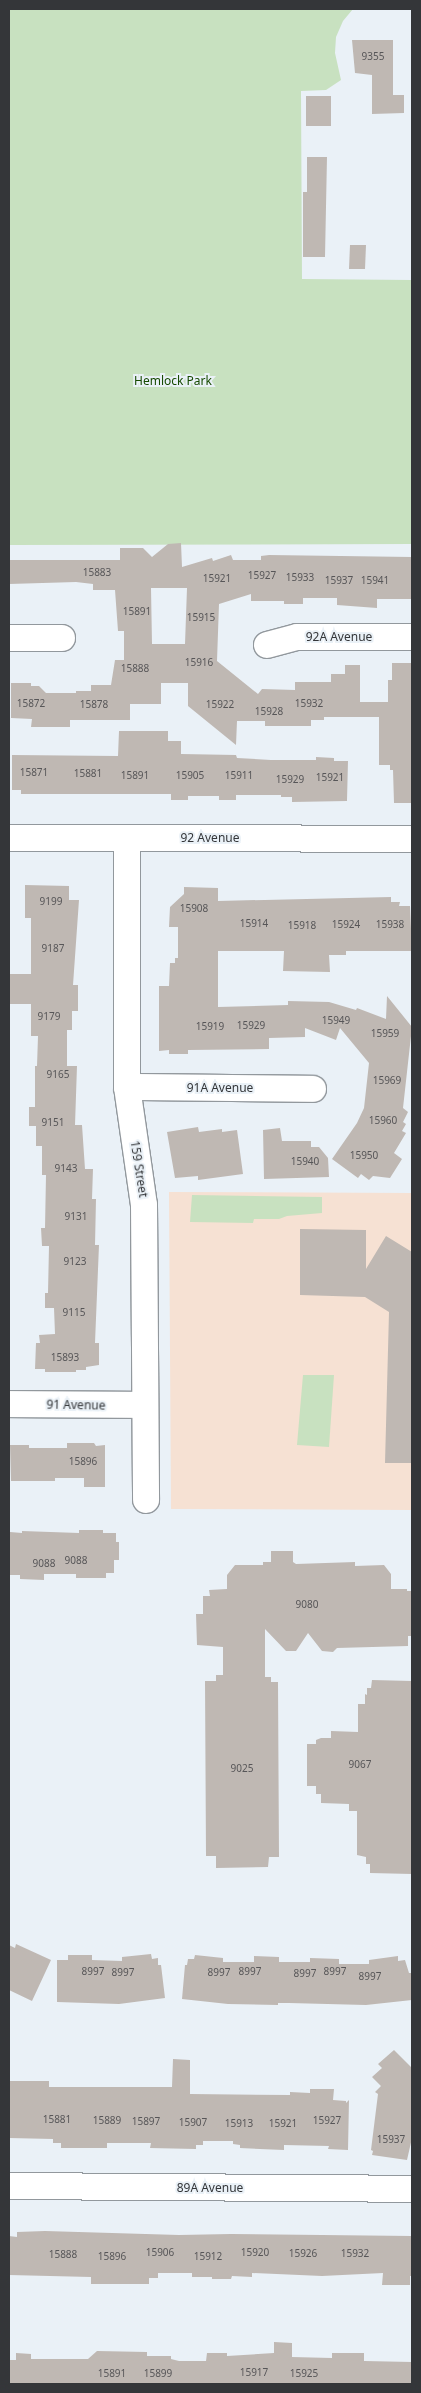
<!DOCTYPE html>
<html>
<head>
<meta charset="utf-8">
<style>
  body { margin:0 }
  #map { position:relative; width:421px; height:2393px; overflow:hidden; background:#eaf1f7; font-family:"Noto Sans",sans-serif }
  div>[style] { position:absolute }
  .education>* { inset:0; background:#f6e1d3 }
  .green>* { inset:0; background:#c8e1c0 }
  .building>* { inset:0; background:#bfb8b3 }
  .roads { filter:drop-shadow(1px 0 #92989d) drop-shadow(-1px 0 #92989d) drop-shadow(0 1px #92989d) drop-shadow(0 -1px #92989d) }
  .minor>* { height:26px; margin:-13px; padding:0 13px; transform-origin:13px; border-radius:13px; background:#fff }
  span { translate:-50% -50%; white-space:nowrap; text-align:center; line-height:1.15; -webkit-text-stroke:4px #eaf1f7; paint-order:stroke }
  .number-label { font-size:10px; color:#575658 }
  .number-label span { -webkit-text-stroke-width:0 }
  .park-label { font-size:12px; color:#164a00 }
  .street-label { font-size:12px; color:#343639 }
  .frame { position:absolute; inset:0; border:10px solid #343639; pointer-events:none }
</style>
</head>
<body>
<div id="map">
  <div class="education">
    <div style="clip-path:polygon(169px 1192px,412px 1193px,412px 1510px,171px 1509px)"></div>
  </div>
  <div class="green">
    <div style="clip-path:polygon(9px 9px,353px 9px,343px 21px,336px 37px,335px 53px,341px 80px,326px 90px,301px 91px,302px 279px,412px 280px,412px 544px,9px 545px)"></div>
    <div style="clip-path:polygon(192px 1195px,322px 1197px,322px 1213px,287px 1216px,279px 1219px,254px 1219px,253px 1223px,190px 1222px)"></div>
    <div style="clip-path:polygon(303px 1375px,334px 1375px,329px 1447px,297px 1445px)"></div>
  </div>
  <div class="building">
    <div style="clip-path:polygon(352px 40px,393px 40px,393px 95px,404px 95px,404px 113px,372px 114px,372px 75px,355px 73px)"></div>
    <div style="clip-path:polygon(306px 96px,331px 96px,331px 126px,306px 126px)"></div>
    <div style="clip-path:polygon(307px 157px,327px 157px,325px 257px,303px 257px,303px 192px,307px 192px)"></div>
    <div style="clip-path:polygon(350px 245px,366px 245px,365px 269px,349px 269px)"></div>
    <div style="clip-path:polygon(evenodd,181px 543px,182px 567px,212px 558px,213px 561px,231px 555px,233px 560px,261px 560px,261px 556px,269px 555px,412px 557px,412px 599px,377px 599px,377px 608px,337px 605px,337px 598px,303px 598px,303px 604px,284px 604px,284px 601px,251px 601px,251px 594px,219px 604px,217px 661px,258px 694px,262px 689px,295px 690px,295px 682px,331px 682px,331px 674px,345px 674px,345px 665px,360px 665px,360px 702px,388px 702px,388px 680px,392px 680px,392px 663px,412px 663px,412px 803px,394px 803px,393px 770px,390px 770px,390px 765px,379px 765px,379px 717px,324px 717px,324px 720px,311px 720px,311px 726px,265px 726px,265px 721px,237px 721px,236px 745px,188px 706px,188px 683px,161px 683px,161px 704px,130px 704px,130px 720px,70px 720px,70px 727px,31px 727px,32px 719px,11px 718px,11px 683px,31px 683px,31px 686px,39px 686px,46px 693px,76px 693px,76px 691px,91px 691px,91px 685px,111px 685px,115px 660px,124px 660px,124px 631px,118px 631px,115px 590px,93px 590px,93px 584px,76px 582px,9px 584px,9px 560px,120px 560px,120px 548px,143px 548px,152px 557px,168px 544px,181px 543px,151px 588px,187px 588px,185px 644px,152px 644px,151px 588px)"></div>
    <div style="clip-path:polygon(119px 731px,168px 731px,168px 741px,181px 741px,181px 754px,236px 755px,237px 758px,271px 760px,316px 760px,316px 757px,334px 758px,334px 761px,348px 761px,347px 801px,292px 802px,292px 797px,281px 797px,281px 795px,236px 795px,236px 800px,219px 800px,219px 796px,188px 796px,188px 800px,171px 800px,171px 794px,21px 794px,21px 790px,12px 790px,12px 755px,118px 756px)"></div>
    <div style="clip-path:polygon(25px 885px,69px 886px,69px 900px,79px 900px,73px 985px,78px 985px,78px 1011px,72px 1011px,72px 1030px,67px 1030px,67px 1066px,77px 1066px,75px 1125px,82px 1125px,85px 1169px,93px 1169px,92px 1199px,96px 1199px,95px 1245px,99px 1245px,95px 1343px,99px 1343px,99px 1365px,86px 1367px,86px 1370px,76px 1370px,76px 1372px,45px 1372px,45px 1369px,35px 1369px,36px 1343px,40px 1343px,39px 1335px,55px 1334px,54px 1308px,45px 1308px,45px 1293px,48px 1293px,49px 1246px,42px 1246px,41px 1228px,45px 1228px,46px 1175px,42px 1175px,42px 1146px,36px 1146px,36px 1126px,29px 1126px,29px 1107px,35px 1107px,35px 1066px,37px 1066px,38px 1036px,31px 1036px,31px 1004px,10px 1004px,10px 974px,31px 974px,31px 918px,25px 918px)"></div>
    <div style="clip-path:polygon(184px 887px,218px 888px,218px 901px,391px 897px,391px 902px,400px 902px,399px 906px,410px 906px,412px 951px,346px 951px,346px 955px,329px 955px,330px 972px,283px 971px,284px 951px,218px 951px,218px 1007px,288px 1005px,288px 1001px,329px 1002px,356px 1010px,357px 1008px,386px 1019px,387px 996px,412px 1027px,403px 1108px,408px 1112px,403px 1122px,406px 1124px,402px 1131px,406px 1133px,394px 1153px,402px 1159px,390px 1178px,373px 1176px,369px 1180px,361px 1174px,358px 1178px,332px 1159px,357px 1123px,364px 1108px,369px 1063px,340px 1028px,336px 1040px,305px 1028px,305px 1037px,269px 1038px,269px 1049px,188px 1050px,188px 1054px,169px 1054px,169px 1050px,159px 1051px,159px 986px,169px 986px,170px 963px,175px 963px,175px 958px,178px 958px,178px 927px,169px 927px,170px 907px,184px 894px)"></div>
    <div style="clip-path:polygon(198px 1127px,199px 1132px,222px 1129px,222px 1132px,237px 1130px,243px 1174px,198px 1180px,198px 1176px,175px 1178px,167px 1132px)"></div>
    <div style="clip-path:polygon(280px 1128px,282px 1141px,311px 1141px,311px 1147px,319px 1147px,328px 1158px,329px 1177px,264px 1179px,263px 1130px)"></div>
    <div style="clip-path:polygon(300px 1229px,366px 1230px,366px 1269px,386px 1236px,412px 1252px,412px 1463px,385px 1463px,389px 1312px,365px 1297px,300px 1295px)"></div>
    <div style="clip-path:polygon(67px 1443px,94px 1443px,96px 1446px,105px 1445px,105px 1487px,84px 1487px,84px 1478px,55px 1478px,55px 1481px,11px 1481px,10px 1445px,29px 1445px,29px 1448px,67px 1448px)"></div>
    <div style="clip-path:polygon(79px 1530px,103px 1530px,103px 1533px,116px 1533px,116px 1542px,119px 1542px,119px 1560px,114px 1560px,114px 1573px,106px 1573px,106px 1578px,76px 1578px,76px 1574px,44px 1574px,44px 1580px,20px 1579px,20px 1575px,10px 1575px,10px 1532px,22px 1533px,22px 1531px,79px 1533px)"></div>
    <div style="clip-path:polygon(271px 1551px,293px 1551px,293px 1562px,296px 1564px,355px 1562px,355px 1566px,384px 1565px,391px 1574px,391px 1589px,407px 1589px,407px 1591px,412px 1591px,412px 1636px,408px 1636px,408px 1646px,337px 1648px,333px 1652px,322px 1651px,308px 1633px,296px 1651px,286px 1651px,265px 1629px,265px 1677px,271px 1677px,271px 1682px,278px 1682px,279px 1857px,269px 1857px,268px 1867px,216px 1868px,216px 1856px,206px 1856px,205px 1681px,216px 1681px,216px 1675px,223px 1675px,223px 1647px,197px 1645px,196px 1614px,203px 1614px,203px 1596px,210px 1596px,209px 1590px,227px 1589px,227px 1575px,235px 1565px,263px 1565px,263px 1562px,271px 1562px)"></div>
    <div style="clip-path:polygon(372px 1680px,412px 1681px,412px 1874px,370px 1873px,370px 1864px,366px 1864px,366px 1857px,357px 1855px,357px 1811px,349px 1811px,349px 1804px,321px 1803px,321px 1794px,316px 1794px,316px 1786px,307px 1786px,307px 1744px,316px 1744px,316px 1740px,321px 1738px,331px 1738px,331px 1731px,358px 1732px,358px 1704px,365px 1704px,365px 1694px,367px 1695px,367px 1688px,371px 1688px)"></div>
    <div style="clip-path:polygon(16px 1944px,51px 1960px,32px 2001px,9px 1990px,9px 1945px,15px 1948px)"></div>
    <div style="clip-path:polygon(151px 1954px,152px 1959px,158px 1958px,158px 1965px,161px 1965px,165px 1998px,119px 2004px,57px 2002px,57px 1960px,68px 1960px,68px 1955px,92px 1955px,92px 1960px,122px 1961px,122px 1957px)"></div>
    <div style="clip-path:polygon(195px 1955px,223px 1958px,223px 1962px,254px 1962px,254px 1956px,279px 1957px,279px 1962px,310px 1962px,310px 1958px,339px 1959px,339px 1964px,369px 1964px,369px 1960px,398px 1956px,398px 1961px,405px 1960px,409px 1973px,412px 1973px,412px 2000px,366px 2005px,289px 2003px,278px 2003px,278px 2005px,228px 2004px,182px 1999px,185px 1965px,187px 1965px,188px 1959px,194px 1959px)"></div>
    <div style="clip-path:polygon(394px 2050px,412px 2068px,412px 2138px,407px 2160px,372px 2155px,373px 2151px,371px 2150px,378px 2094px,375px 2092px,381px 2086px,372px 2077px,382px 2068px,378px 2064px)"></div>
    <div style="clip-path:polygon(173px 2059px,190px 2060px,190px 2094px,290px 2095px,290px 2092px,310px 2093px,310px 2089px,334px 2089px,333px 2100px,346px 2101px,346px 2103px,349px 2100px,348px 2150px,328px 2149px,329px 2146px,284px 2145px,284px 2150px,240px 2148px,240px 2145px,233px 2144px,233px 2141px,203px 2141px,203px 2145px,196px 2145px,196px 2149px,150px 2148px,151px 2143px,107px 2143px,107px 2148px,61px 2148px,61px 2143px,53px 2143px,53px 2139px,9px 2138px,9px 2081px,49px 2081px,49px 2087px,172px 2087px)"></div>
    <div style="clip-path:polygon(45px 2231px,179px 2235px,231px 2234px,412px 2236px,412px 2276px,410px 2276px,410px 2285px,382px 2285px,383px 2273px,322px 2276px,252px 2273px,252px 2277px,232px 2276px,231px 2279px,212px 2279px,212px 2277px,192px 2277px,192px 2273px,158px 2273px,158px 2278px,149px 2278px,149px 2284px,91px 2284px,91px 2277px,9px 2275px,9px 2236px,17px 2237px,17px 2232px)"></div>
    <div style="clip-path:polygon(274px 2342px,292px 2343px,292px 2357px,332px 2358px,332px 2353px,364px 2353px,364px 2361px,412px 2362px,412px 2384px,9px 2384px,9px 2360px,16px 2360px,16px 2353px,31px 2354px,31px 2359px,88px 2359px,97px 2351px,147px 2352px,147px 2356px,171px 2356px,171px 2359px,179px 2361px,206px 2361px,207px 2353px,227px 2353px,227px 2356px,274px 2353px)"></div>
  </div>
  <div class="roads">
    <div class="minor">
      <div style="left:9px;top:638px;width:53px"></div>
      <div style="left:267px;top:645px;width:31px;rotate:-15deg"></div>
      <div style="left:297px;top:637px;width:115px"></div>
      <div style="left:9px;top:838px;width:403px;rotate:0.1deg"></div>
      <div style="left:127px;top:838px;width:249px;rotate:90deg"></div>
      <div style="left:127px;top:1087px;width:119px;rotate:81.8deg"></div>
      <div style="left:144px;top:1205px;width:295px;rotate:89.6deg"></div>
      <div style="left:127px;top:1087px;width:186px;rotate:0.6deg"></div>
      <div style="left:9px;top:1404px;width:135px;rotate:0.4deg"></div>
      <div style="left:9px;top:2186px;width:403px;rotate:0.4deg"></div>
    </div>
  </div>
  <div class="number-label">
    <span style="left:373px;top:57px">9355</span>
    <span style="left:97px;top:573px">15883</span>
    <span style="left:262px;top:576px">15927</span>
    <span style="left:300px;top:578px">15933</span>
    <span style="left:217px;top:579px">15921</span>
    <span style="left:339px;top:581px">15937</span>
    <span style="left:375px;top:581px">15941</span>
    <span style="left:137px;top:612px">15891</span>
    <span style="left:201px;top:618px">15915</span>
    <span style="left:199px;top:663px">15916</span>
    <span style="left:135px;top:669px">15888</span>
    <span style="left:31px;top:704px">15872</span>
    <span style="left:309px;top:704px">15932</span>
    <span style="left:94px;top:705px">15878</span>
    <span style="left:220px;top:705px">15922</span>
    <span style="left:269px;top:712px">15928</span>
    <span style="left:34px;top:773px">15871</span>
    <span style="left:88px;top:774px">15881</span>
    <span style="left:135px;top:776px">15891</span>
    <span style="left:190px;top:776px">15905</span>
    <span style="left:239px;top:776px">15911</span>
    <span style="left:330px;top:778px">15921</span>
    <span style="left:290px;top:780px">15929</span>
    <span style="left:51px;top:902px">9199</span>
    <span style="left:194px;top:909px">15908</span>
    <span style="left:254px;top:924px">15914</span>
    <span style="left:346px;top:925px">15924</span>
    <span style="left:390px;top:925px">15938</span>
    <span style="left:302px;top:926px">15918</span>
    <span style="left:53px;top:949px">9187</span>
    <span style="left:49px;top:1017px">9179</span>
    <span style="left:336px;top:1021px">15949</span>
    <span style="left:251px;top:1026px">15929</span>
    <span style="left:210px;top:1027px">15919</span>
    <span style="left:385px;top:1034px">15959</span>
    <span style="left:58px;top:1075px">9165</span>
    <span style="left:387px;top:1081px">15969</span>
    <span style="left:383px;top:1121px">15960</span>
    <span style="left:53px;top:1123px">9151</span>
    <span style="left:364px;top:1156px">15950</span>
    <span style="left:305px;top:1162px">15940</span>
    <span style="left:66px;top:1169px">9143</span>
    <span style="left:76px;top:1217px">9131</span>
    <span style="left:75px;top:1262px">9123</span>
    <span style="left:74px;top:1313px">9115</span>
    <span style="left:65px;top:1358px">15893</span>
    <span style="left:83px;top:1462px">15896</span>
    <span style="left:76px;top:1561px">9088</span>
    <span style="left:44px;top:1564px">9088</span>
    <span style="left:307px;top:1605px">9080</span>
    <span style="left:360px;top:1765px">9067</span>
    <span style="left:242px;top:1769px">9025</span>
    <span style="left:93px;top:1972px">8997</span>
    <span style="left:250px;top:1972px">8997</span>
    <span style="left:335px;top:1972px">8997</span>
    <span style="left:123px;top:1973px">8997</span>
    <span style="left:219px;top:1973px">8997</span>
    <span style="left:305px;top:1974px">8997</span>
    <span style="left:370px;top:1977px">8997</span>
    <span style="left:57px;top:2120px">15881</span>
    <span style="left:107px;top:2121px">15889</span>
    <span style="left:327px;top:2121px">15927</span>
    <span style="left:146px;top:2122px">15897</span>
    <span style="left:193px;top:2123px">15907</span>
    <span style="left:239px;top:2124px">15913</span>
    <span style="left:283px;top:2124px">15921</span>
    <span style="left:391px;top:2140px">15937</span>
    <span style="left:160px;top:2253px">15906</span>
    <span style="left:255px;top:2253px">15920</span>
    <span style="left:303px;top:2254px">15926</span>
    <span style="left:355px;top:2254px">15932</span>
    <span style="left:63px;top:2255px">15888</span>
    <span style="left:112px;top:2257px">15896</span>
    <span style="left:208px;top:2257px">15912</span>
    <span style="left:254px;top:2373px">15917</span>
    <span style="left:112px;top:2374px">15891</span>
    <span style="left:158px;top:2374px">15899</span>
    <span style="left:304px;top:2374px">15925</span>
  </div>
  <div class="park-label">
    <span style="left:173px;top:381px">Hemlock Park</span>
  </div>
  <div class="street-label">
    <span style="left:339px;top:637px">92A Avenue</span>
    <span style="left:210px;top:838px">92 Avenue</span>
    <span style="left:220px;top:1088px">91A Avenue</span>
    <span style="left:139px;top:1169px;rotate:81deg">159 Street</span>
    <span style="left:76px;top:1405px;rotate:1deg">91 Avenue</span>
    <span style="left:210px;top:2188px">89A Avenue</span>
  </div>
  <div class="frame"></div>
</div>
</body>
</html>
